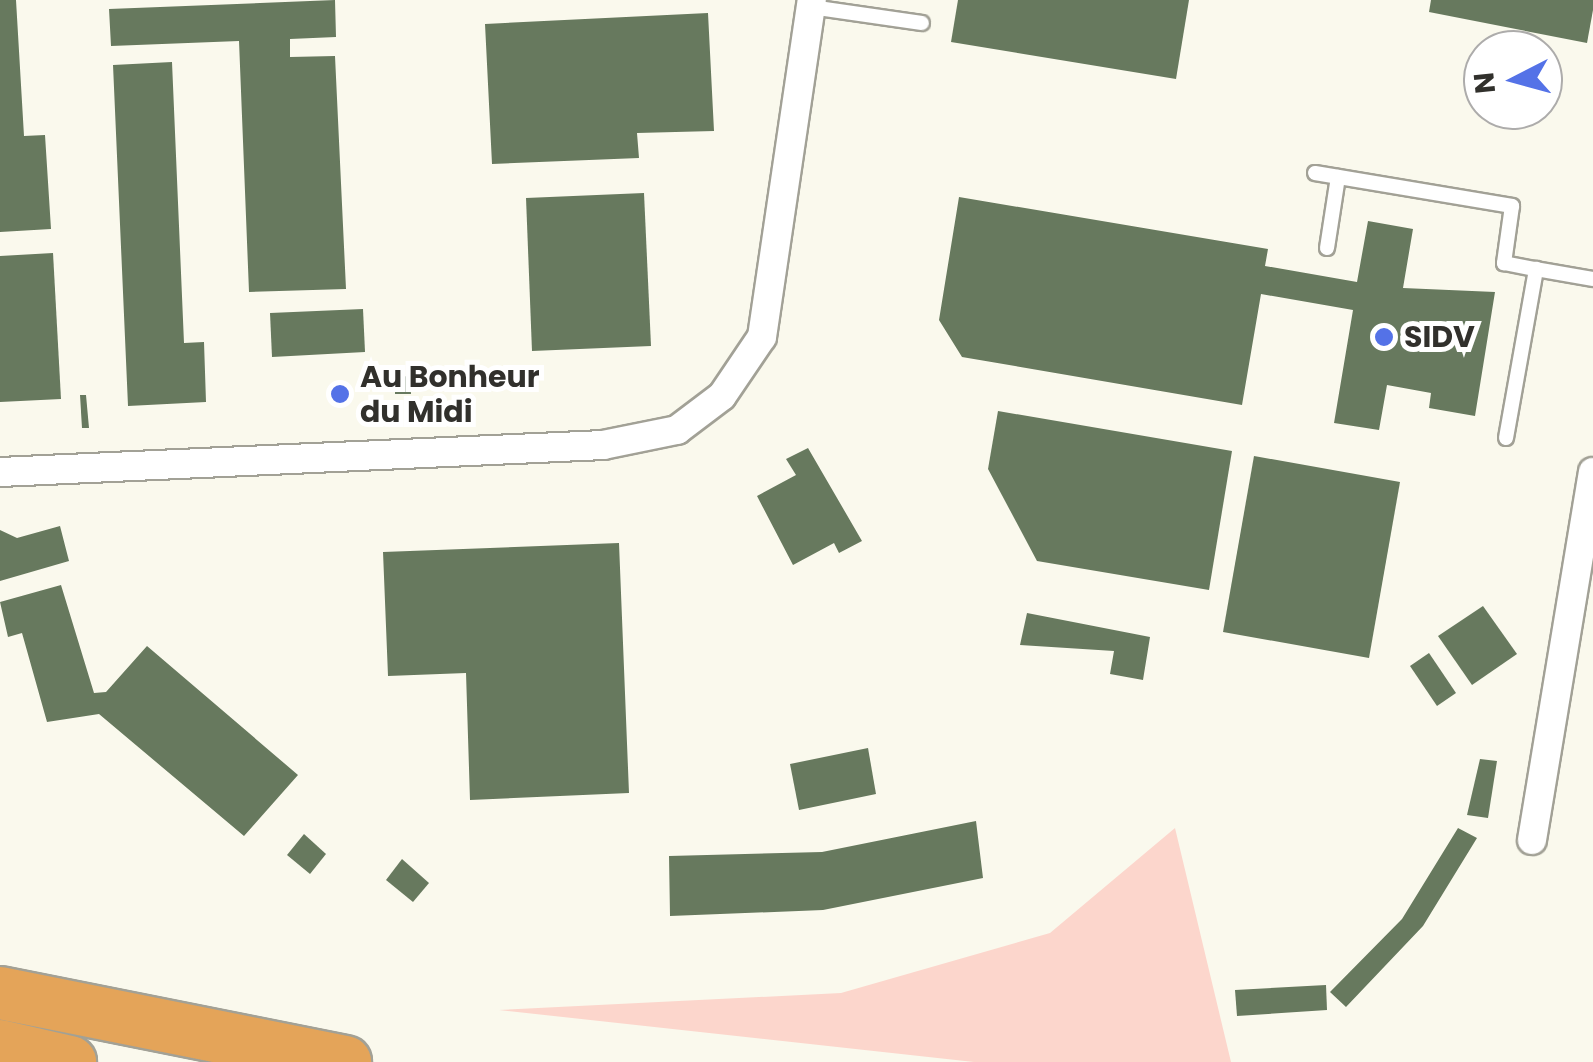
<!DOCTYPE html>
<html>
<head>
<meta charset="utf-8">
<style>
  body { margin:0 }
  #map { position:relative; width:1593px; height:1062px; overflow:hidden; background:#faf9ed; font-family:Poppins,sans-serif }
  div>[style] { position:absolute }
  .green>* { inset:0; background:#fcd6cc }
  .building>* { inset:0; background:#67795e }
  .roads { filter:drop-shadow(2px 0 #a2a196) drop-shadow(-2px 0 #a2a196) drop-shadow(0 2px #a2a196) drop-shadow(0 -2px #a2a196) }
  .service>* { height:14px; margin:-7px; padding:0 7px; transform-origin:7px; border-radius:7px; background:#fff }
  .minor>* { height:28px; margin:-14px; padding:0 14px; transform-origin:14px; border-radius:14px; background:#fff }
  .motorway>* { height:52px; margin:-26px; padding:0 26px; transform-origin:26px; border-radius:26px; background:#e4a459 }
  .dots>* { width:28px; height:28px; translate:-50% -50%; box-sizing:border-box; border:5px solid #fff; border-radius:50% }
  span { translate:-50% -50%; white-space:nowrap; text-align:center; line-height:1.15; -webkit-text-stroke:10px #fff; paint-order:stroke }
  .poi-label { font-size:30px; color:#31302c; font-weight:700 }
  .left { translate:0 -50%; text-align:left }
  .north { position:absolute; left:1463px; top:30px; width:100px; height:100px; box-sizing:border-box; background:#fff; border:2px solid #adacab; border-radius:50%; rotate:264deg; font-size:28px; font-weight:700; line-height:40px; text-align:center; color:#31302c }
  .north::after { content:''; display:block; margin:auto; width:35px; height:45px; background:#5472e7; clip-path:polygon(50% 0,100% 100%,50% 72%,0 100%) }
</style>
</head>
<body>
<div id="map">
  <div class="green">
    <div style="clip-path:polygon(1175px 828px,1231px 1062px,974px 1062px,499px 1010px,841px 993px,1050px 933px)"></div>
  </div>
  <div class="building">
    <div style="clip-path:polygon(0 0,16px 0,24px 136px,45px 135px,51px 229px,0 232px)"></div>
    <div style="clip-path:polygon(335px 0,336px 37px,290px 39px,290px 57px,335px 56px,346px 289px,249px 292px,239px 41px,111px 46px,109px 9px)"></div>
    <div style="clip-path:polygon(958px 0,1189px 0,1176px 79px,951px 42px)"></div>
    <div style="clip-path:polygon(1431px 0,1593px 0,1593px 10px,1587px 43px,1429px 12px)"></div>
    <div style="clip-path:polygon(708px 13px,714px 131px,637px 133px,639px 158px,492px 164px,485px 24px)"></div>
    <div style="clip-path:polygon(172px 62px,184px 343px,204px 342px,206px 402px,128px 406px,113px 65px)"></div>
    <div style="clip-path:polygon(644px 193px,651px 346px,532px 351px,526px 198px)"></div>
    <div style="clip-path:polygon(959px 197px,1268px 249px,1265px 266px,1357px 282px,1368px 221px,1413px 229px,1403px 288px,1495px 292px,1475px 416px,1429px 408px,1431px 393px,1387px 385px,1379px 430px,1334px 423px,1353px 310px,1261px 294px,1242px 405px,962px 357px,939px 320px)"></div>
    <div style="clip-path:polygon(53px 253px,61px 399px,0 402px,0 256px)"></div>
    <div style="clip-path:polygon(363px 309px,365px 352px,272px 357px,270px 313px)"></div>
    <div style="clip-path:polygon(410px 376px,411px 394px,395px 394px,395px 377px)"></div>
    <div style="clip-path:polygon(80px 395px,86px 395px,89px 428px,82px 428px)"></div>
    <div style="clip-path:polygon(998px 411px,1232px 451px,1209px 590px,1037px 561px,988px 469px)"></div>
    <div style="clip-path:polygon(808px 448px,862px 541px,839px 553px,834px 543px,793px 565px,757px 496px,796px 475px,786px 459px)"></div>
    <div style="clip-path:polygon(1254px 456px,1400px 482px,1369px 658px,1223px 632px)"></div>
    <div style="clip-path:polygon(60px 526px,69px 561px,0 581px,0 530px,17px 538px)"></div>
    <div style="clip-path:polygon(619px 543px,629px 793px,470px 800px,466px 673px,388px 676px,383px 552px)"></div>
    <div style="clip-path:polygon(61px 585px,94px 693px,106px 692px,147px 646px,298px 775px,244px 836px,99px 714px,47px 722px,22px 633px,8px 637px,0 602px)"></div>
    <div style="clip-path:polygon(1483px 606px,1517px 654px,1472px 685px,1438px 636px)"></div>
    <div style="clip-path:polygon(1027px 613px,1150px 637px,1143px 680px,1110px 674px,1114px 651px,1020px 645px)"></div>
    <div style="clip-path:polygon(1429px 653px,1456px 693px,1437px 706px,1410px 666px)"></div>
    <div style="clip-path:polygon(868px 748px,876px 794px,799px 810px,790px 764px)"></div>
    <div style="clip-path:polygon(1480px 759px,1497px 761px,1488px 818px,1467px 815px)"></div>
    <div style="clip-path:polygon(976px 821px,983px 878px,823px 910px,670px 916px,669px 856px,822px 852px)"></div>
    <div style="clip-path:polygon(1458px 828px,1477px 838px,1423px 926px,1346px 1007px,1330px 992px,1402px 919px)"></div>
    <div style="clip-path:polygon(304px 834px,326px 854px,310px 874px,287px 855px)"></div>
    <div style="clip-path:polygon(402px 859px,429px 883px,413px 902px,386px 880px)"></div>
    <div style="clip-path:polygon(1326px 985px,1327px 1010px,1237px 1016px,1235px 990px)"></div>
  </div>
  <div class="roads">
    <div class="service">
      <div style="left:811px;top:7px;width:112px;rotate:8.2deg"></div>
      <div style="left:1315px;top:173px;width:200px;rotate:9.5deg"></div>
      <div style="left:1512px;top:206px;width:58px;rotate:98deg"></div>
      <div style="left:1504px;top:263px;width:33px;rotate:11deg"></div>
      <div style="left:1327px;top:248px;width:72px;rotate:-81.2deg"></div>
      <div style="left:1506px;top:438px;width:172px;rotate:-79.9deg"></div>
      <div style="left:1536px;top:269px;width:58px;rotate:10deg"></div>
    </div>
    <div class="minor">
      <div style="left:0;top:472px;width:604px;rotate:-2.56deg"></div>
      <div style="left:603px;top:445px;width:76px;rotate:-11.5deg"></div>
      <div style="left:677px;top:430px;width:56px;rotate:-37.1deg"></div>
      <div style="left:722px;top:396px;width:71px;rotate:-55.9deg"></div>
      <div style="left:762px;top:337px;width:341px;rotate:-81.6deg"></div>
      <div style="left:1532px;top:840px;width:373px;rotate:-80.6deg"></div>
    </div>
    <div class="motorway">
      <div style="left:0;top:993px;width:352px;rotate:11.3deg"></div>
      <div style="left:0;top:1046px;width:72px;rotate:12.9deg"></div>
    </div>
  </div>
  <div class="dots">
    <div style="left:1384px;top:337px;background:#5472e7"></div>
    <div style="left:340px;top:394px;background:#5472e7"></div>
  </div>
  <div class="poi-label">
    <span class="left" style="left:1404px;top:337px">SIDV</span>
    <span class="left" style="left:360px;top:394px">Au Bonheur<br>du Midi</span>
  </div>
  <div class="north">N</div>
</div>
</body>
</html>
